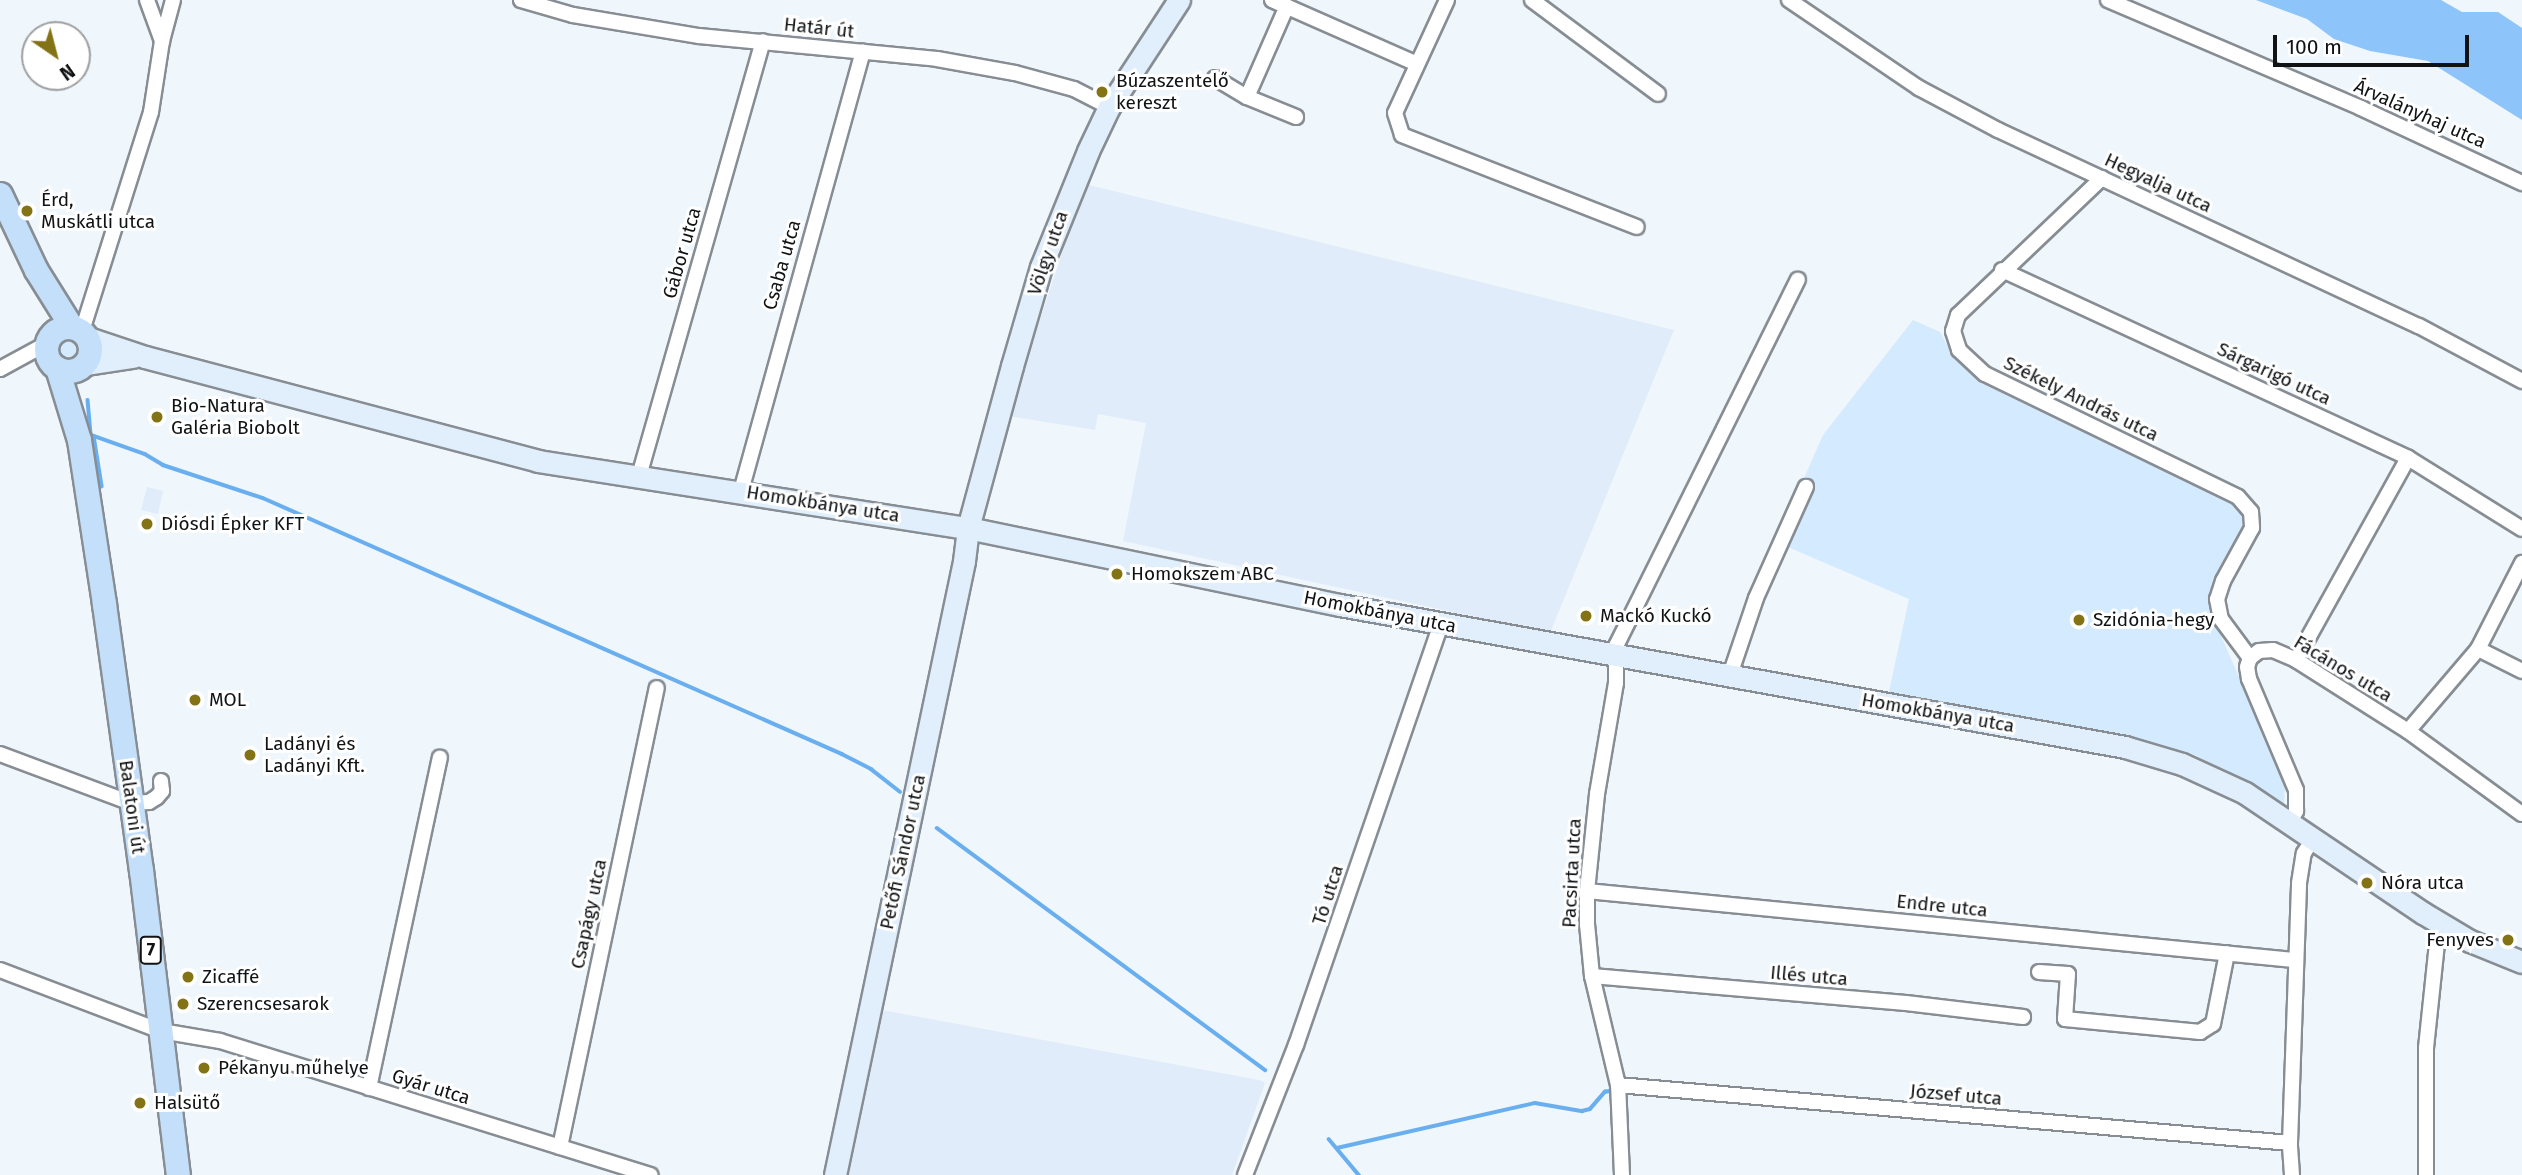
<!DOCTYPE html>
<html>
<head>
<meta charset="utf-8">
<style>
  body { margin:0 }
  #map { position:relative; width:2522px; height:1175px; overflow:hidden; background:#eff6fc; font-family:"Fira Sans",sans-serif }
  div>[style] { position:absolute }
  .built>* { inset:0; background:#e0ecf9 }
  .green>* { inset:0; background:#d4eaff }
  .round { border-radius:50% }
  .forest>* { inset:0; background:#8dc4f9 }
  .stream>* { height:3.5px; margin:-1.75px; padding:0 1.75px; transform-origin:1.75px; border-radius:1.75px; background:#69aff0 }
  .roads { filter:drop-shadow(2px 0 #878d93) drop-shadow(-2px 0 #878d93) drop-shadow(0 2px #878d93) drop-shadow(0 -2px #878d93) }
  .street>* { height:14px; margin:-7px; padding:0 7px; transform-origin:7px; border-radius:7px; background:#fff }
  .secondary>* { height:21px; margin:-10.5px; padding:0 10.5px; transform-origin:10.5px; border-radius:10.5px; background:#e1effc }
  .primary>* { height:23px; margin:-11.5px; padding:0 11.5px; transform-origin:11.5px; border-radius:11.5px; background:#c3dff9 }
  .primary>.ring { margin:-11.5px; padding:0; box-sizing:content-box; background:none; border:23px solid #c3dff9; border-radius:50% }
  .dots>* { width:19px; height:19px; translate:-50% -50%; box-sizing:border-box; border:4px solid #fff; border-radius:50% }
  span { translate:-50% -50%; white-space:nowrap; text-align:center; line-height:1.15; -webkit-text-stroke:6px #fff; paint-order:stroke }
  .shield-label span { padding:2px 5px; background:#fff; border:2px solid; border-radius:5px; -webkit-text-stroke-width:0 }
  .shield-label { font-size:18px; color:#101214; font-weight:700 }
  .street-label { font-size:19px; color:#101214 }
  .poi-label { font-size:19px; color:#101214 }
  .left { translate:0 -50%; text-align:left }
  .right { translate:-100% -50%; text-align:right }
  .north { position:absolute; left:21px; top:21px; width:70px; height:70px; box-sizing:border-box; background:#fff; border:2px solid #9fa0a1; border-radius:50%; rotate:145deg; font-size:19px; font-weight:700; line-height:28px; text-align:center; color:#101214 }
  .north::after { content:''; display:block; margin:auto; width:24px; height:32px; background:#847315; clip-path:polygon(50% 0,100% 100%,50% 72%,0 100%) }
  .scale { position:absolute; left:2273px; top:35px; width:196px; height:32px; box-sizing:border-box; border:4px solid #101214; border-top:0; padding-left:9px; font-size:21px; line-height:24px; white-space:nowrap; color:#101214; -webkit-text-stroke:5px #fff; paint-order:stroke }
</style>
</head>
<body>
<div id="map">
  <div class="built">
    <div style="clip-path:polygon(1085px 184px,1674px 330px,1550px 633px,1123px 541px,1146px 423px,1098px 414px,1095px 430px,1008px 416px)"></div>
    <div style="clip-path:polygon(147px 487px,163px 491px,158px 514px,141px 510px)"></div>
    <div style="clip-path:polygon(882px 1010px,1259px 1080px,1265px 1083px,1232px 1175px,846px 1175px)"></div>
  </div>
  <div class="green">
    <div style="clip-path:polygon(1913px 320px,1940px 332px,1952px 354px,1980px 377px,2239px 498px,2244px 513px,2244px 529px,2215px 585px,2215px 622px,2285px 783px,2284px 808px,2195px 755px,2103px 732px,1888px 696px,1909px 599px,1776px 542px,1823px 435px)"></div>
    <div class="round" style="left:55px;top:337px;width:24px;height:24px"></div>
  </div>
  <div class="forest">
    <div style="clip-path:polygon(2256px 0,2441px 0,2462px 12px,2498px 12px,2522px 28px,2522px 120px,2428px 61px,2370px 51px,2334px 39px,2307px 19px)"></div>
  </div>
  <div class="stream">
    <div style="left:88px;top:400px;width:35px;rotate:85deg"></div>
    <div style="left:91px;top:435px;width:57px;rotate:19.4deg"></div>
    <div style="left:145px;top:454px;width:21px;rotate:31deg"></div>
    <div style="left:163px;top:465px;width:105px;rotate:18.3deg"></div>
    <div style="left:263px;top:498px;width:633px;rotate:23.85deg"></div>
    <div style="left:842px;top:754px;width:33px;rotate:27deg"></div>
    <div style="left:871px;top:769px;width:37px;rotate:38deg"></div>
    <div style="left:94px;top:436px;width:51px;rotate:80.9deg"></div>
    <div style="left:937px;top:828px;width:408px;rotate:36.4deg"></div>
    <div style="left:1329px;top:1139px;width:47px;rotate:50.2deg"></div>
    <div style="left:1337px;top:1148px;width:203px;rotate:-12.8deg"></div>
    <div style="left:1535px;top:1103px;width:48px;rotate:9.7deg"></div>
    <div style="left:1582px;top:1111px;width:8px;rotate:-14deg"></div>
    <div style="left:1590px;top:1109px;width:23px;rotate:-49deg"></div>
    <div style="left:1605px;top:1092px;width:8px;rotate:-14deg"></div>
  </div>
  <div class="roads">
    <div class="street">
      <div style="left:147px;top:0;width:44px;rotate:69.9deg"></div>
      <div style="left:521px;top:0;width:54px;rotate:16.1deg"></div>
      <div style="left:573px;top:15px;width:128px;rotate:9.5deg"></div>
      <div style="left:699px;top:36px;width:239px;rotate:5.5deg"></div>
      <div style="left:937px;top:59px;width:79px;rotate:10.2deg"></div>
      <div style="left:1015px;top:73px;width:61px;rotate:15.2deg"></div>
      <div style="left:1074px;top:89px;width:39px;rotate:27deg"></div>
      <div style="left:1272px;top:0;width:158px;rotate:23.8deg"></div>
      <div style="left:1447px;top:0;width:124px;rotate:114.7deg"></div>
      <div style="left:1395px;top:113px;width:23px;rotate:72deg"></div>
      <div style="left:1402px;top:135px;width:252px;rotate:21.4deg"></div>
      <div style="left:1532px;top:0;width:157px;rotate:36.7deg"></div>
      <div style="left:1789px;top:0;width:157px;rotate:34.1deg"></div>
      <div style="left:1919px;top:88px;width:89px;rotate:28deg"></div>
      <div style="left:1998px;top:130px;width:464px;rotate:25deg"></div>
      <div style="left:2419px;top:326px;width:117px;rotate:28.1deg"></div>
      <div style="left:2108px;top:0;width:275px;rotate:23.1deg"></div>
      <div style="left:2361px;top:108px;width:178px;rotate:25deg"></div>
      <div style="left:1215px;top:78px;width:37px;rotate:31deg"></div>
      <div style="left:1247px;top:97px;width:53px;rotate:22.2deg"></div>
      <div style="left:1247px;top:97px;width:99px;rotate:-66.3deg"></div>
      <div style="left:2102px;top:178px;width:199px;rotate:136.4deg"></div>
      <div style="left:1958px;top:315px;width:17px;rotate:107deg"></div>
      <div style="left:1953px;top:331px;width:20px;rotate:72deg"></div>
      <div style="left:1959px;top:350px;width:35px;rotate:43deg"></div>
      <div style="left:1985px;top:374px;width:281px;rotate:25.9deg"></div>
      <div style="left:2238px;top:497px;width:20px;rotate:49deg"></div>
      <div style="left:2251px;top:512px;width:16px;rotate:86deg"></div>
      <div style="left:2252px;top:528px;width:60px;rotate:118.7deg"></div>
      <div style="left:2223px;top:581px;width:19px;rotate:108deg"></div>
      <div style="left:2217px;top:599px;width:20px;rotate:79deg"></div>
      <div style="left:2221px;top:619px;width:49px;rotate:53.4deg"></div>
      <div style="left:2002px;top:270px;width:447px;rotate:24.8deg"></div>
      <div style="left:2408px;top:458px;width:134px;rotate:31.9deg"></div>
      <div style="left:82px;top:331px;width:230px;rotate:-72.5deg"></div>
      <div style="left:151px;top:112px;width:72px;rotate:-81.2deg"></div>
      <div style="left:162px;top:41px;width:42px;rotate:-75deg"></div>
      <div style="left:0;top:369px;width:52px;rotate:-28.5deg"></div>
      <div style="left:639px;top:476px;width:452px;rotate:-74.1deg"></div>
      <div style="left:741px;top:491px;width:456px;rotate:-74.5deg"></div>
      <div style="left:2478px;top:649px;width:49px;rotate:26.6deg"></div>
      <div style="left:2296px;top:660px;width:231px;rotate:-61deg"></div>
      <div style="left:1730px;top:675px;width:81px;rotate:-71.3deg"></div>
      <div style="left:1756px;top:598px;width:122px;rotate:-65.8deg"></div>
      <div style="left:2408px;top:731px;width:108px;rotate:-49.5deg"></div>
      <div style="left:2478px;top:649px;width:97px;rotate:-62.9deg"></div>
      <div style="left:0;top:754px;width:140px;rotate:20.5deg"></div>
      <div style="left:131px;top:803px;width:18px;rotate:-3deg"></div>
      <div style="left:149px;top:802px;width:9px;rotate:-32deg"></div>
      <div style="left:157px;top:797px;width:8px;rotate:-50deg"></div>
      <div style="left:162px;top:791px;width:10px;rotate:-96deg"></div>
      <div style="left:2290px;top:822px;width:13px;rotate:-61deg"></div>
      <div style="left:2296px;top:811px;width:21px;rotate:-90deg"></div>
      <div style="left:2296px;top:790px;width:121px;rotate:-112.9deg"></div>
      <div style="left:2249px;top:679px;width:12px;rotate:-99deg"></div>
      <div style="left:2247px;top:667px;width:9px;rotate:-72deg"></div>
      <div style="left:2250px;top:658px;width:11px;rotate:-38deg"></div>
      <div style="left:2259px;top:651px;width:14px;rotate:-4deg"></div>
      <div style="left:2273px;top:650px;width:25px;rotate:23deg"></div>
      <div style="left:2296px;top:660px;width:133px;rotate:32.4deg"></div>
      <div style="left:2408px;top:731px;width:141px;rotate:36.1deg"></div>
      <div style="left:1587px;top:891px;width:710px;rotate:5.57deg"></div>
      <div style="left:0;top:970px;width:172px;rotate:20.8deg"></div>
      <div style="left:161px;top:1031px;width:60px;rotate:9.6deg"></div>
      <div style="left:220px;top:1041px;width:451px;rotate:17.3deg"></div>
      <div style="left:2039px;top:972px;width:29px;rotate:4deg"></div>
      <div style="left:2068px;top:974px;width:45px;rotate:93.8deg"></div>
      <div style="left:2065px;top:1019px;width:136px;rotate:5.5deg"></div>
      <div style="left:2200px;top:1032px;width:15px;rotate:-32deg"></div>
      <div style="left:2213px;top:1024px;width:72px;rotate:-78.8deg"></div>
      <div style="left:1592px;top:976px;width:315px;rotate:4.9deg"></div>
      <div style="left:1906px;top:1003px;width:118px;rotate:6.8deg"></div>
      <div style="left:1618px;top:1085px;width:674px;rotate:4.93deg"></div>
      <div style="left:369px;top:1088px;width:338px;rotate:-77.9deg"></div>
      <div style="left:560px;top:1147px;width:469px;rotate:-78.1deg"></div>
      <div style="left:1245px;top:1175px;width:140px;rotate:-68.6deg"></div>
      <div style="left:1296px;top:1045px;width:445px;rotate:-71deg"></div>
      <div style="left:1622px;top:1175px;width:90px;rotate:-92.5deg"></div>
      <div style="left:1618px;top:1085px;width:112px;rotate:-103.4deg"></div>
      <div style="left:1592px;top:976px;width:52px;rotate:-95.5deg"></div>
      <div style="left:1587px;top:924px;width:33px;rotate:-90deg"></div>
      <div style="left:1587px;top:891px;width:98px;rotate:-84.1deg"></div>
      <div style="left:1597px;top:794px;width:113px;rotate:-80.3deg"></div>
      <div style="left:1616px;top:683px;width:37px;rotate:-90deg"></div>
      <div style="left:1616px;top:646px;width:409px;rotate:-63.6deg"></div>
      <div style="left:2292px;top:1175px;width:32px;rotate:-94deg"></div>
      <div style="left:2290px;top:1143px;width:260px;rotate:-88deg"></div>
      <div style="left:2299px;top:883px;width:30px;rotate:-81deg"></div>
      <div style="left:2304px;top:853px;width:17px;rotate:-57deg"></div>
      <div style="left:2426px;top:1175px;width:127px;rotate:-90deg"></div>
      <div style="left:2426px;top:1048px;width:105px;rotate:-84deg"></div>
      <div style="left:2437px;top:944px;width:19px;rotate:-69deg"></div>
    </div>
    <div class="secondary">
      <div style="left:88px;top:338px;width:60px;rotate:18.4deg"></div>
      <div style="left:145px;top:357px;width:407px;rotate:14.8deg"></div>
      <div style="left:538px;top:461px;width:435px;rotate:8.9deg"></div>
      <div style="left:968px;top:528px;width:380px;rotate:11.7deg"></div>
      <div style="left:1340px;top:605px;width:798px;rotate:10.25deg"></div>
      <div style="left:2125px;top:747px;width:59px;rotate:16.6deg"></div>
      <div style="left:2182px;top:764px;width:69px;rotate:24.7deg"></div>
      <div style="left:2245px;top:793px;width:215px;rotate:34deg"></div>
      <div style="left:2423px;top:913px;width:55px;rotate:30.8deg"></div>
      <div style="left:2470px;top:941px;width:56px;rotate:22deg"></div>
      <div style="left:85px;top:364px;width:48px;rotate:-8.5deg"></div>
      <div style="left:835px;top:1175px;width:627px;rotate:-78.13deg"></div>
      <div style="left:964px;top:561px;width:33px;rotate:-83deg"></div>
      <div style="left:968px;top:528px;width:168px;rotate:-74.8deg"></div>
      <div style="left:1012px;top:366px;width:103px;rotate:-73.7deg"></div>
      <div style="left:1041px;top:267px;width:125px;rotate:-67.9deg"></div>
      <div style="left:1088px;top:151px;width:49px;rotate:-64.5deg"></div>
      <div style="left:1109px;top:107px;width:128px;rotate:-56.8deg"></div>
    </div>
    <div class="primary">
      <div style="left:0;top:194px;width:84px;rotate:64.7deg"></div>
      <div style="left:36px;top:270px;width:66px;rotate:58deg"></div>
      <div class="ring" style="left:46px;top:327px;width:21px;height:21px"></div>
      <div style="left:57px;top:368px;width:75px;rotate:73deg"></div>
      <div style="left:79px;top:440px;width:166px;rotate:81.3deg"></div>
      <div style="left:104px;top:604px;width:269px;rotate:82.1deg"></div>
      <div style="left:141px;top:870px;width:307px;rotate:83.1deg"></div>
    </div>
  </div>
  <div class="dots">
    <div style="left:1102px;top:92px;background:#847315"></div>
    <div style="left:27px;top:211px;background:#847315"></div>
    <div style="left:157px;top:417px;background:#847315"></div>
    <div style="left:147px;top:524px;background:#847315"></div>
    <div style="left:1117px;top:574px;background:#847315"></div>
    <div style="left:1586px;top:616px;background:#847315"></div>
    <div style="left:2079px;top:620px;background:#847315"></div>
    <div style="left:195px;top:700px;background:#847315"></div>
    <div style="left:250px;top:755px;background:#847315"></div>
    <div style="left:2367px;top:883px;background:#847315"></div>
    <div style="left:2508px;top:940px;background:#847315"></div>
    <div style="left:188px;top:977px;background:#847315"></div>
    <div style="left:183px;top:1004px;background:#847315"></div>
    <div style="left:204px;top:1068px;background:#847315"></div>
    <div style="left:140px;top:1103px;background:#847315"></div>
  </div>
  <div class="shield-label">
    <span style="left:151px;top:950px">7</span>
  </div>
  <div class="street-label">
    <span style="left:819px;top:28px;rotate:6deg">Határ út</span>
    <span style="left:2420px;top:114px;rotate:24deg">Árvalányhaj utca</span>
    <span style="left:2158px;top:183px;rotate:25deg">Hegyalja utca</span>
    <span style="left:682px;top:253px;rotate:-74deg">Gábor utca</span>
    <span style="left:1048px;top:253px;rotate:-71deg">Völgy utca</span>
    <span style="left:782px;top:265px;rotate:-74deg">Csaba utca</span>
    <span style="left:2274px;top:374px;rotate:25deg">Sárgarigó utca</span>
    <span style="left:2081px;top:399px;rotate:26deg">Székely András utca</span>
    <span style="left:823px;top:504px;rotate:9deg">Homokbánya utca</span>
    <span style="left:1380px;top:612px;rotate:11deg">Homokbánya utca</span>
    <span style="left:2343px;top:669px;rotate:31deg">Fácános utca</span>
    <span style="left:1938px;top:713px;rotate:10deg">Homokbánya utca</span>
    <span style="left:132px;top:807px;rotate:82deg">Balatoni út</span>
    <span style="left:903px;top:852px;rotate:-78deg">Petőfi Sándor utca</span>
    <span style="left:1572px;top:873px;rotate:-87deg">Pacsirta utca</span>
    <span style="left:1328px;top:895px;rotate:-72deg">Tó utca</span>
    <span style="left:1942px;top:906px;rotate:6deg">Endre utca</span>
    <span style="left:589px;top:914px;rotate:-78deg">Csapágy utca</span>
    <span style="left:1809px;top:976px;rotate:5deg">Illés utca</span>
    <span style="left:431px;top:1087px;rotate:17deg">Gyár utca</span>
    <span style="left:1956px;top:1095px;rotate:5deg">József utca</span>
  </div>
  <div class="poi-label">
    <span class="left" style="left:1116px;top:92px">Búzaszentelő<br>kereszt</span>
    <span class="left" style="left:41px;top:211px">Érd,<br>Muskátli utca</span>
    <span class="left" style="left:171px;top:417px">Bio-Natura<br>Galéria Biobolt</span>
    <span class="left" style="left:161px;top:524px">Diósdi Épker KFT</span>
    <span class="left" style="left:1131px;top:574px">Homokszem ABC</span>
    <span class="left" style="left:1600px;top:616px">Mackó Kuckó</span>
    <span class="left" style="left:2093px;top:620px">Szidónia-hegy</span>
    <span class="left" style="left:209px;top:700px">MOL</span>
    <span class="left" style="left:264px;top:755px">Ladányi és<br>Ladányi Kft.</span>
    <span class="left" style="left:2381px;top:883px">Nóra utca</span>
    <span class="right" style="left:2494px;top:940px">Fenyves</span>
    <span class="left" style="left:202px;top:977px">Zicaffé</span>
    <span class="left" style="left:197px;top:1004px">Szerencsesarok</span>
    <span class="left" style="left:218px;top:1068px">Pékanyu műhelye</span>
    <span class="left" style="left:154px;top:1103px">Halsütő</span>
  </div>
  <div class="north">N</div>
  <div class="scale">100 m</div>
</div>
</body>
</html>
